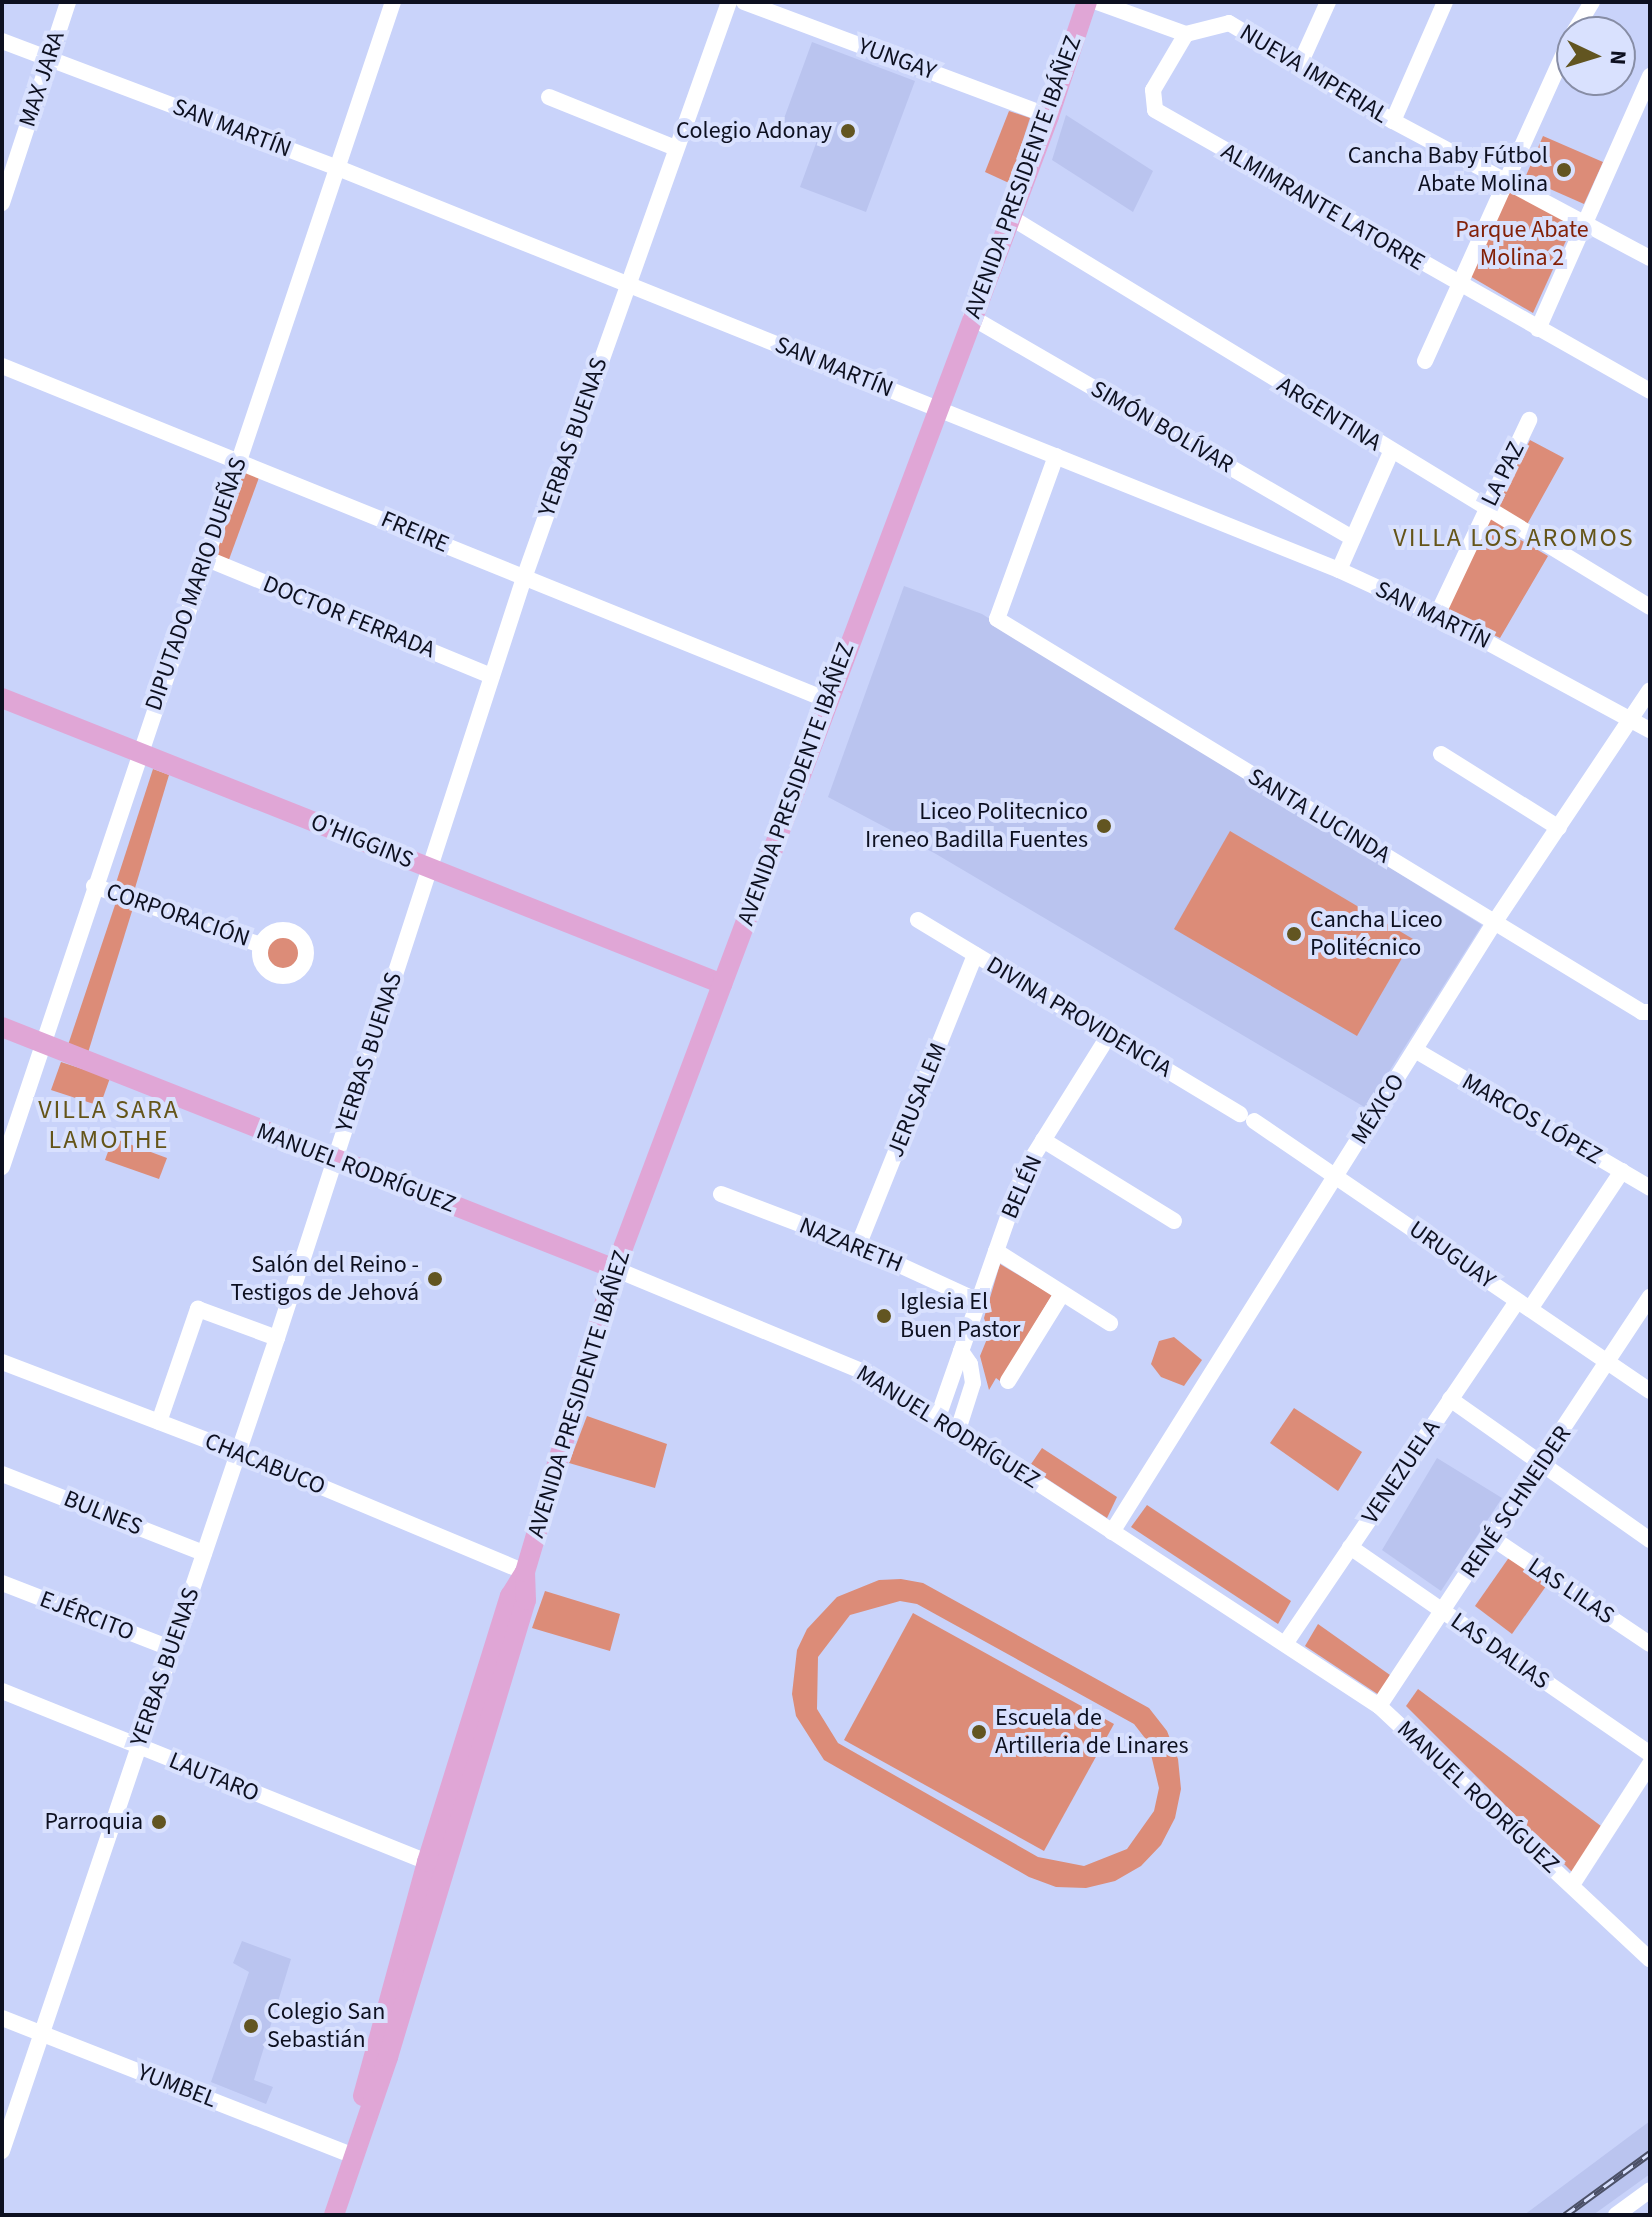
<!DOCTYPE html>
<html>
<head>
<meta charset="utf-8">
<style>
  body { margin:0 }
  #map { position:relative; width:1652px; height:2217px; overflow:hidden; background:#c9d3fa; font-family:"Source Sans 3",sans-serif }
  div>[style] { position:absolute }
  .built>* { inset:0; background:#bac4ef }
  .green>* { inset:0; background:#dc8c78 }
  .round { border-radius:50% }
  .minor>* { height:16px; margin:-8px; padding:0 8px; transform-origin:8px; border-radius:8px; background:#fff }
  .minor>.ring { margin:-8px; padding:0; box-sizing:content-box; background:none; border:16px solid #fff; border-radius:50% }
  .major>* { height:20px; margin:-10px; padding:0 10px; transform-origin:10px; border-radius:10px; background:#e0a6d6 }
  .rail>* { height:7px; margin-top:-3.5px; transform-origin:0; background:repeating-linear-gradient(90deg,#d9e1fe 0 12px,#4b5067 0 24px); box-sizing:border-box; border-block:2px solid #4b5067 }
  .dots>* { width:22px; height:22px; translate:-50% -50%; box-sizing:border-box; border:4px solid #d9e1fe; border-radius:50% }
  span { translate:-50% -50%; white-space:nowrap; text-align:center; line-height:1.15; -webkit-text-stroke:8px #d9e1fe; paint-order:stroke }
  .street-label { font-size:24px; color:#0d1020 }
  .poi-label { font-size:24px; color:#0d1020 }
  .right { translate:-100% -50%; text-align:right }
  .left { translate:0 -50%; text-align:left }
  .park-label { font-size:24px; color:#832108 }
  .neighbourhood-label { font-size:26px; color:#655519; letter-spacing:2px }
  .frame { position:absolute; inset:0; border:4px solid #0d1020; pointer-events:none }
  .north { position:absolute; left:1556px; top:16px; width:80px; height:80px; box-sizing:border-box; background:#d9e1fe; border:2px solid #878da5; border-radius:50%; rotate:94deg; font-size:22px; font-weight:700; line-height:32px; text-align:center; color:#0d1020 }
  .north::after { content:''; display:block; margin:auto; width:28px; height:36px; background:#625521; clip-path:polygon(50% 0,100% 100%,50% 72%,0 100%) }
</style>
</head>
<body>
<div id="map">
  <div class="built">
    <div style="clip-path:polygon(812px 42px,915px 81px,866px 212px,800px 187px,818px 138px,782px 124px)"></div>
    <div style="clip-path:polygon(1066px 115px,1153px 171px,1133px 212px,1052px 160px)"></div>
    <div style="clip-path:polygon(904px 586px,982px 614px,1482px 925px,1366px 1108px,936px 854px,828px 797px)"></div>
    <div style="clip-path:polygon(1437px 1458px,1502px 1498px,1441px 1591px,1382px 1550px)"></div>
    <div style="clip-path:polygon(242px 1941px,291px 1959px,254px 2080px,273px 2087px,266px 2104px,211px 2082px,249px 1972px,233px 1963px)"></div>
    <div style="clip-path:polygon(1650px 2121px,1650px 2174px,1593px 2215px,1524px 2215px)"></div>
  </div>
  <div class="green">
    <div style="clip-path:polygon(1009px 111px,1030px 118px,1009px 183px,985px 172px)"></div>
    <div style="clip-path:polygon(1543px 136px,1603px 162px,1584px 204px,1525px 178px)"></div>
    <div style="clip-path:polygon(1506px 184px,1575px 221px,1533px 313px,1468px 275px)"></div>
    <div style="clip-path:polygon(1530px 440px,1564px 458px,1519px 539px,1548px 556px,1500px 638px,1443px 611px)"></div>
    <div style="clip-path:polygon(242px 464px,261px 472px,227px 565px,209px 557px)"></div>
    <div style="clip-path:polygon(153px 769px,169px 775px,132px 898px,113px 892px)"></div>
    <div style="clip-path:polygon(1230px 831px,1413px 939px,1357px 1036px,1174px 929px)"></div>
    <div style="clip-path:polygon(116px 902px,133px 908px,86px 1059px,66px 1051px)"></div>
    <div class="round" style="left:267px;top:937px;width:32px;height:32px"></div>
    <div style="clip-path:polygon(61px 1062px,110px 1078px,100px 1106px,51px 1090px)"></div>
    <div style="clip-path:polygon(113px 1138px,167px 1158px,159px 1179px,105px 1160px)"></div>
    <div style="clip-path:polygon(1000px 1264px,1052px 1295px,1000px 1381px,996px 1378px,989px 1390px,980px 1356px,989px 1334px,984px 1318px)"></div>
    <div style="clip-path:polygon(1174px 1337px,1202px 1360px,1184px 1386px,1161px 1377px,1151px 1364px,1159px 1341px)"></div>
    <div style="clip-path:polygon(1294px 1408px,1362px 1452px,1338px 1491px,1270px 1443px)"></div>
    <div style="clip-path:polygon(587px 1416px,667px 1444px,655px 1488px,569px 1463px)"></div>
    <div style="clip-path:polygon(1042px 1448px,1117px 1497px,1107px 1518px,1029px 1467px)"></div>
    <div style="clip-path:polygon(1147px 1505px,1291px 1601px,1278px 1624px,1131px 1527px)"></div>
    <div style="clip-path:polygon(1510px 1556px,1549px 1582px,1512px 1634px,1475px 1606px)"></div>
    <div style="clip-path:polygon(evenodd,901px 1579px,923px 1583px,1149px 1708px,1167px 1731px,1178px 1759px,1181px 1789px,1175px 1818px,1161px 1845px,1141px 1866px,1115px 1881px,1086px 1888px,1056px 1887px,1029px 1877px,824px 1760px,796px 1716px,792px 1694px,797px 1650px,807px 1629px,837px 1597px,879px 1580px,901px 1579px,900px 1601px,917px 1604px,1134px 1724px,1148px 1742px,1159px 1788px,1154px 1811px,1127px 1849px,1084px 1866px,1038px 1857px,838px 1743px,817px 1709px,818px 1657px,850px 1615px,900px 1601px)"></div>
    <div style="clip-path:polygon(545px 1591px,620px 1614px,610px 1651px,532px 1628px)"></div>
    <div style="clip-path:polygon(913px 1613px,1114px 1724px,1044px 1851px,844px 1740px)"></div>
    <div style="clip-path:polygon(1318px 1624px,1390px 1675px,1379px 1695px,1305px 1646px)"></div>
    <div style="clip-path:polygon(1418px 1689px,1601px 1826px,1573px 1873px,1406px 1706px)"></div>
  </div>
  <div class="minor">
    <div style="left:744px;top:2px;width:326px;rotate:20.5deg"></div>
    <div style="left:1097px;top:2px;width:95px;rotate:19.8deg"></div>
    <div style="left:1574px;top:32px;width:35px;rotate:-59deg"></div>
    <div style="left:1186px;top:34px;width:65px;rotate:120.5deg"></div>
    <div style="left:1153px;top:90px;width:20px;rotate:84deg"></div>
    <div style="left:1155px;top:110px;width:569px;rotate:29.58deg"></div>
    <div style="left:1186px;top:34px;width:44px;rotate:-14.3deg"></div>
    <div style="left:1229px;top:23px;width:191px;rotate:30.9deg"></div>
    <div style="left:1393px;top:121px;width:291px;rotate:28.1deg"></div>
    <div style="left:2px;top:41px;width:359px;rotate:20.7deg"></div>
    <div style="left:338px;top:168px;width:1079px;rotate:21.88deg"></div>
    <div style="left:1339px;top:570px;width:108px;rotate:24.7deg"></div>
    <div style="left:1437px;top:615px;width:242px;rotate:28.4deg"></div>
    <div style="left:1300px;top:64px;width:68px;rotate:-65.7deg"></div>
    <div style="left:549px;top:97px;width:136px;rotate:22deg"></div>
    <div style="left:1393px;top:121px;width:130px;rotate:-66.4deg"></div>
    <div style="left:2px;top:203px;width:212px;rotate:-71.8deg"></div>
    <div style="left:1010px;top:217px;width:749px;rotate:31.36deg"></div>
    <div style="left:971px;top:317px;width:441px;rotate:30.1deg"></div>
    <div style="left:1538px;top:329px;width:277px;rotate:-66.1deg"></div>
    <div style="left:1425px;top:361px;width:358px;rotate:-65.7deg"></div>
    <div style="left:2px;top:366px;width:890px;rotate:22.04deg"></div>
    <div style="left:1056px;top:456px;width:173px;rotate:109.9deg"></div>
    <div style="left:997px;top:619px;width:755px;rotate:31.35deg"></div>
    <div style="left:1642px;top:1012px;width:8px"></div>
    <div style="left:205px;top:558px;width:310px;rotate:22.4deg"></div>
    <div style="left:1339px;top:570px;width:129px;rotate:-66.2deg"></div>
    <div style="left:1437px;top:615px;width:216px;rotate:-64.7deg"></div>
    <div style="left:1441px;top:754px;width:139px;rotate:32.1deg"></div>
    <div style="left:94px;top:886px;width:177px;rotate:19.5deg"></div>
    <div style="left:918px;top:920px;width:376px;rotate:31.1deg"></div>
    <div class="ring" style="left:260px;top:930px;width:30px;height:30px"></div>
    <div style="left:1415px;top:1050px;width:273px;rotate:30.4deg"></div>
    <div style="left:1254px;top:1121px;width:479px;rotate:34.3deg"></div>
    <div style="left:1043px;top:1140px;width:154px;rotate:31.7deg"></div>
    <div style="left:2px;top:1167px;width:1229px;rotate:-71.45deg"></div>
    <div style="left:721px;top:1194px;width:147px;rotate:20.8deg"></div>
    <div style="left:858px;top:1246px;width:132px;rotate:24.6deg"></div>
    <div style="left:858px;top:1246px;width:314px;rotate:-68.1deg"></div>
    <div style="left:996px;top:1251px;width:135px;rotate:32.3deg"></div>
    <div style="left:615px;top:1269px;width:282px;rotate:22.5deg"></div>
    <div style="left:876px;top:1377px;width:601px;rotate:33.19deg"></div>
    <div style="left:1379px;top:1706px;width:371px;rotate:43.1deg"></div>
    <div style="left:1530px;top:1309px;width:166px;rotate:-56.3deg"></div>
    <div style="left:2px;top:1362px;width:253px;rotate:20.9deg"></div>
    <div style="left:238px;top:1452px;width:311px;rotate:22.7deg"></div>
    <div style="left:1008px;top:1381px;width:102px;rotate:-58.2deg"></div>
    <div style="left:1450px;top:1399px;width:245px;rotate:35.2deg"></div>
    <div style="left:938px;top:1417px;width:261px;rotate:-70.7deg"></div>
    <div style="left:1024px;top:1171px;width:160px;rotate:-58deg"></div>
    <div style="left:159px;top:1422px;width:120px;rotate:-71deg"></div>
    <div style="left:198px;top:1309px;width:84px;rotate:20.2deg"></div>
    <div style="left:958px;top:1430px;width:49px;rotate:-72.3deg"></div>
    <div style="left:973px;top:1383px;width:19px;rotate:-99deg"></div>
    <div style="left:970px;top:1364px;width:16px;rotate:-125deg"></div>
    <div style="left:2px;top:1474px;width:217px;rotate:21.4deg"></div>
    <div style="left:1112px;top:1532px;width:719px;rotate:-57.9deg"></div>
    <div style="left:1494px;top:923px;width:280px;rotate:-56.2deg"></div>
    <div style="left:1492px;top:1538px;width:190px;rotate:33.9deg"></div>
    <div style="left:1350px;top:1547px;width:364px;rotate:34.6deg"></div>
    <div style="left:2px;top:1583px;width:182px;rotate:21.2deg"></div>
    <div style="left:1285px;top:1644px;width:414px;rotate:-55.9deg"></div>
    <div style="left:2px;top:1691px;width:458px;rotate:21.9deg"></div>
    <div style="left:1379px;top:1706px;width:491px;rotate:-56.5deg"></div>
    <div style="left:1572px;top:1885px;width:144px;rotate:-57.2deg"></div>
    <div style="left:2px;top:2018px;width:376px;rotate:21.4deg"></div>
    <div style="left:2px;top:2151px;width:858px;rotate:-71.31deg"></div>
    <div style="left:277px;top:1338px;width:799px;rotate:-72deg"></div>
    <div style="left:524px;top:578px;width:611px;rotate:-70.41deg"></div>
    <div style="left:1616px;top:2215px;width:42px;rotate:-36.3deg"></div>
  </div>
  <div class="major">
    <div style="left:2px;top:698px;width:775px;rotate:21.66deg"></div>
    <div style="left:2px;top:1027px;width:659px;rotate:21.54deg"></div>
    <div style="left:363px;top:2096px;width:243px;rotate:-74.7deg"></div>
    <div style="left:427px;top:1862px;width:279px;rotate:-72.7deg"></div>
    <div style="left:510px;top:1596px;width:28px;rotate:-58deg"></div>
    <div style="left:334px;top:2215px;width:167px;rotate:-71.1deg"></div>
    <div style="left:388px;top:2057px;width:477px;rotate:-73.2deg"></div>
    <div style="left:526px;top:1600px;width:28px;rotate:-92deg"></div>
    <div style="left:525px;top:1572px;width:316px;rotate:-73.5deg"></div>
    <div style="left:615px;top:1269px;width:1232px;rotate:-69.37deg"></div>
    <div style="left:1049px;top:116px;width:120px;rotate:-71.6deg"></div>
  </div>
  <div class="rail">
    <div style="left:1565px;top:2215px;width:105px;rotate:-36.1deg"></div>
  </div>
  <div class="dots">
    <div style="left:848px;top:131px;background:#625521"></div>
    <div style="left:1564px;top:170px;background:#625521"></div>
    <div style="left:1104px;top:826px;background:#625521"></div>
    <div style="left:1294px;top:934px;background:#625521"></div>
    <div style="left:435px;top:1279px;background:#625521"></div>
    <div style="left:884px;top:1316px;background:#625521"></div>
    <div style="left:979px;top:1732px;background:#625521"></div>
    <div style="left:159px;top:1822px;background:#625521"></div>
    <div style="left:251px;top:2026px;background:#625521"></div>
  </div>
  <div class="street-label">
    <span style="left:897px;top:59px;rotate:20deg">YUNGAY</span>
    <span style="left:1314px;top:74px;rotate:31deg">NUEVA IMPERIAL</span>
    <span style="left:42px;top:79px;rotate:-72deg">MAX JARA</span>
    <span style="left:232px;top:128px;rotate:21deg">SAN MARTÍN</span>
    <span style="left:1023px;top:177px;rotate:-70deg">AVENIDA PRESIDENTE IBÁÑEZ</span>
    <span style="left:1323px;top:207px;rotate:30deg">ALMIMRANTE LATORRE</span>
    <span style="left:834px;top:367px;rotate:22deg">SAN MARTÍN</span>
    <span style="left:1329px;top:414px;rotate:32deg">ARGENTINA</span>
    <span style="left:1162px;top:427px;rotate:30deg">SIMÓN BOLÍVAR</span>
    <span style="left:573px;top:437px;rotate:-71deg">YERBAS BUENAS</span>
    <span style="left:1503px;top:474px;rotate:-64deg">LA PAZ</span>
    <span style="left:415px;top:532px;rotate:23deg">FREIRE</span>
    <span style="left:196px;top:584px;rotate:-71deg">DIPUTADO MARIO DUEÑAS</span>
    <span style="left:1433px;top:615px;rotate:26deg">SAN MARTÍN</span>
    <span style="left:349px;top:617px;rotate:22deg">DOCTOR FERRADA</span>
    <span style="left:796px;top:784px;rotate:-70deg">AVENIDA PRESIDENTE IBÁÑEZ</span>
    <span style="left:1319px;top:816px;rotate:31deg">SANTA LUCINDA</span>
    <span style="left:362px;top:841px;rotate:22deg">O'HIGGINS</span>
    <span style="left:178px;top:915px;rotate:19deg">CORPORACIÓN</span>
    <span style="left:1079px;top:1017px;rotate:31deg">DIVINA PROVIDENCIA</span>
    <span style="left:369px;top:1052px;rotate:-72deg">YERBAS BUENAS</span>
    <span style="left:917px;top:1100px;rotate:-68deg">JERUSALEM</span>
    <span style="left:1378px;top:1109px;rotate:-58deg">MÉXICO</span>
    <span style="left:1532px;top:1119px;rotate:30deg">MARCOS LÓPEZ</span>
    <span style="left:356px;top:1168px;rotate:21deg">MANUEL RODRÍGUEZ</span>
    <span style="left:1022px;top:1187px;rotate:-66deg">BELÉN</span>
    <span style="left:851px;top:1245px;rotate:22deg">NAZARETH</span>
    <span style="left:1452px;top:1255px;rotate:35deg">URUGUAY</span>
    <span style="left:579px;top:1394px;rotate:-73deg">AVENIDA PRESIDENTE IBÁÑEZ</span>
    <span style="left:948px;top:1427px;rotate:32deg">MANUEL RODRÍGUEZ</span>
    <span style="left:265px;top:1464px;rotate:22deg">CHACABUCO</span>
    <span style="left:1401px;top:1472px;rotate:-56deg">VENEZUELA</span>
    <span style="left:1516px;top:1502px;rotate:-56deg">RENÉ SCHNEIDER</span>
    <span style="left:103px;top:1513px;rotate:22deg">BULNES</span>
    <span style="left:1571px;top:1591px;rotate:34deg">LAS LILAS</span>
    <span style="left:87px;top:1616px;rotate:21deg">EJÉRCITO</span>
    <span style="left:1500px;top:1651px;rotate:35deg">LAS DALIAS</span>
    <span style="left:165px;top:1667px;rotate:-71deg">YERBAS BUENAS</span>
    <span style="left:214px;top:1777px;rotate:22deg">LAUTARO</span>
    <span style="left:1478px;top:1797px;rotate:43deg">MANUEL RODRÍGUEZ</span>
    <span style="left:177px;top:2086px;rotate:21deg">YUMBEL</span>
  </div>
  <div class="poi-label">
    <span class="right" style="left:832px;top:131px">Colegio Adonay</span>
    <span class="right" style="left:1548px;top:170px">Cancha Baby Fútbol<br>Abate Molina</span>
    <span class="right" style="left:1088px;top:826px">Liceo Politecnico<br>Ireneo Badilla Fuentes</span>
    <span class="left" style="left:1310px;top:934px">Cancha Liceo<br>Politécnico</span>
    <span class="right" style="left:419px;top:1279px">Salón del Reino -<br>Testigos de Jehová</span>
    <span class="left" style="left:900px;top:1316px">Iglesia El<br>Buen Pastor</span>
    <span class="left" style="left:995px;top:1732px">Escuela de<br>Artilleria de Linares</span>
    <span class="right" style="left:143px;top:1822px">Parroquia</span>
    <span class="left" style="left:267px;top:2026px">Colegio San<br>Sebastián</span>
  </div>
  <div class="park-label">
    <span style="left:1522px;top:244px">Parque Abate<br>Molina 2</span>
  </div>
  <div class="neighbourhood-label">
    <span style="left:1514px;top:538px">VILLA LOS AROMOS</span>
    <span style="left:109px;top:1125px">VILLA SARA<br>LAMOTHE</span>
  </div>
  <div class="frame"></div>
  <div class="north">N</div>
</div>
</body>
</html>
